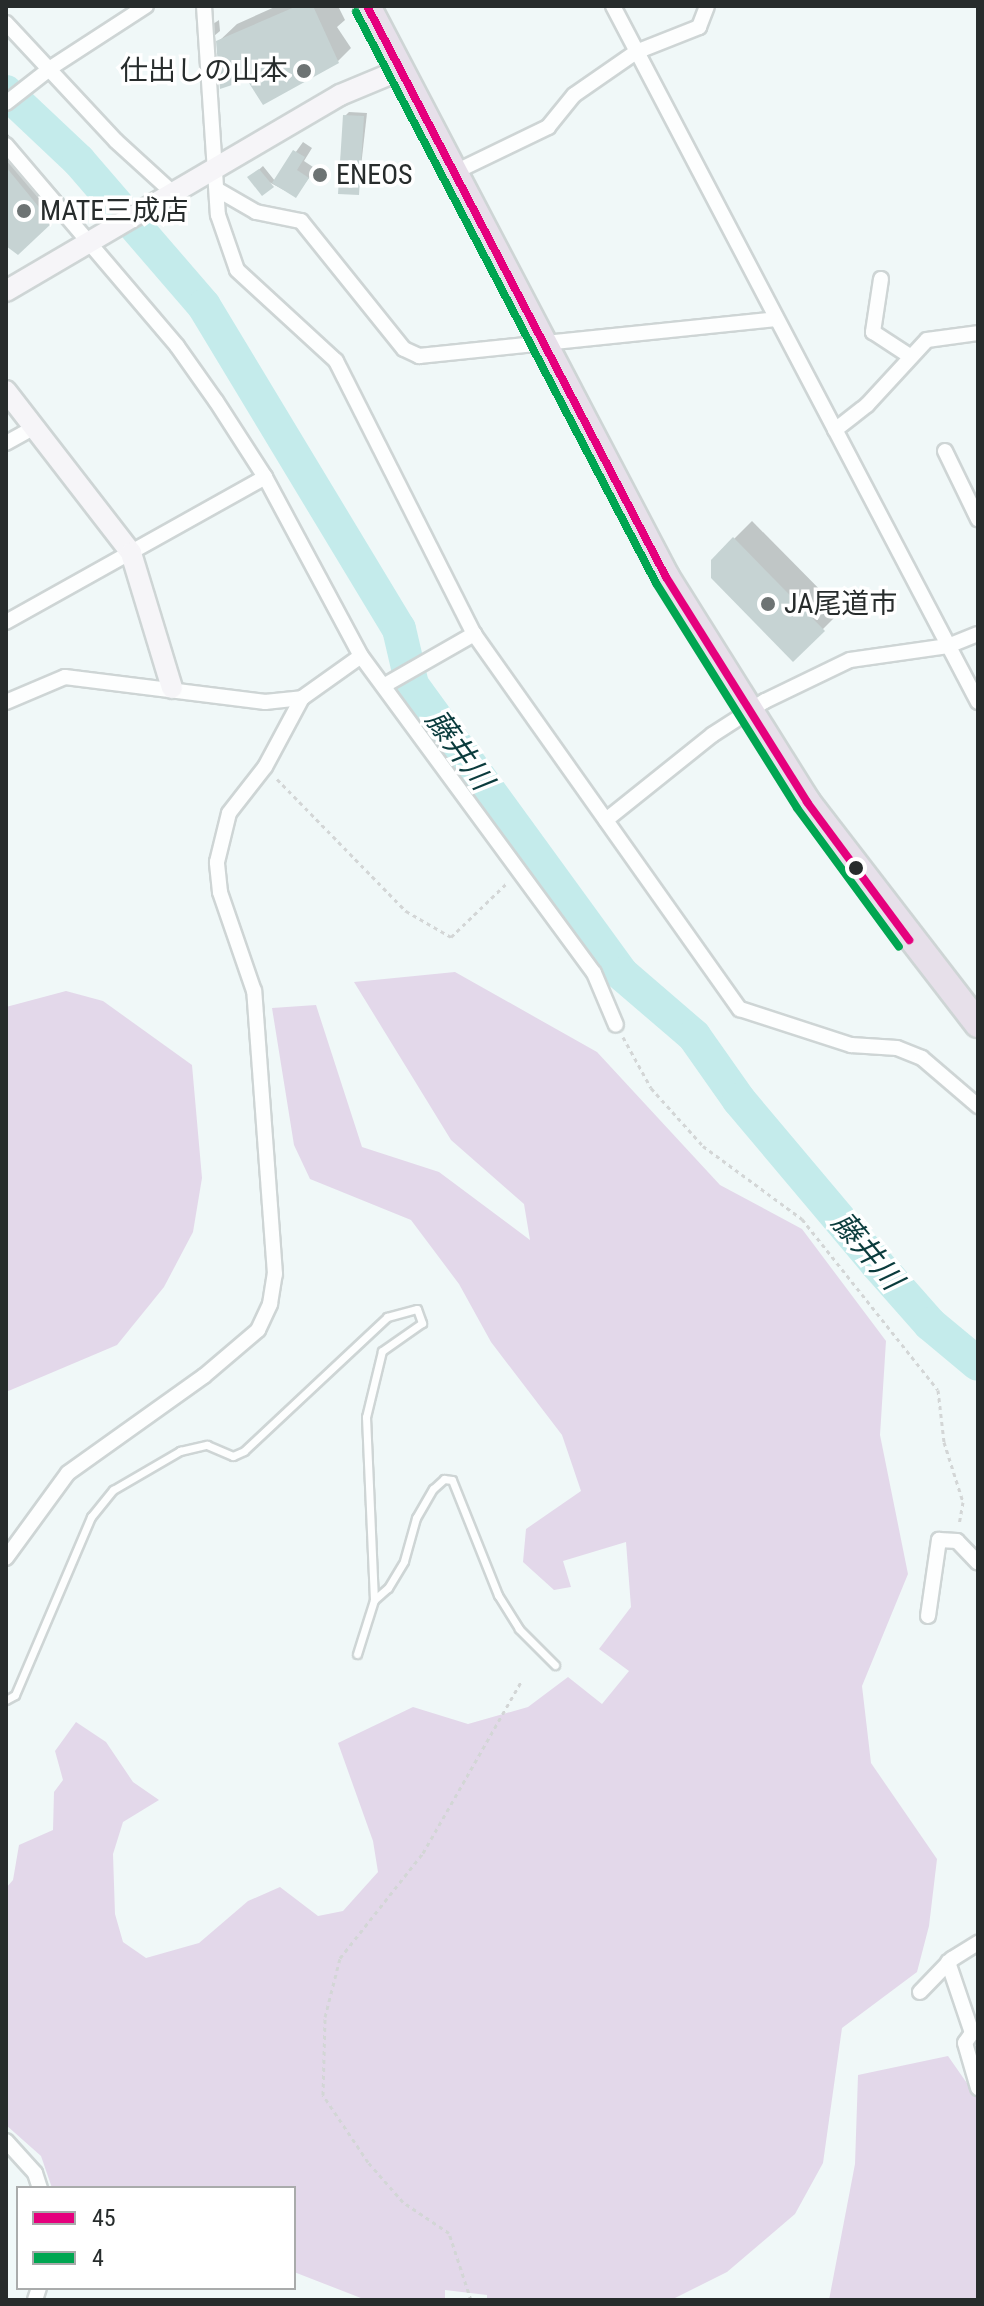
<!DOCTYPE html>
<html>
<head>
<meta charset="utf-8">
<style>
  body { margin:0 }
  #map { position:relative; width:984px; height:2306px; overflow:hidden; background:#f0f8f8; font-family:"Roboto Condensed","Noto Sans JP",sans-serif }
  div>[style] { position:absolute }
  .forest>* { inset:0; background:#e3d8ea }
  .shadow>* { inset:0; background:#0003 }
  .river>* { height:34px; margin:-17px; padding:0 17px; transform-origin:17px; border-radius:17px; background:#c4ebeb }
  .building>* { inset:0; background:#c6d3d3 }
  .path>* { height:3px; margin-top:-1.5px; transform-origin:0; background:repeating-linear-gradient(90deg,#d3d6d6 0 4px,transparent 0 8px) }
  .roads { filter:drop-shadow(2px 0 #ced5d5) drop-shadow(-2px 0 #ced5d5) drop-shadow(0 2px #ced5d5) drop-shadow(0 -2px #ced5d5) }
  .lane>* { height:7px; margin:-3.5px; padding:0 3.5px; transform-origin:3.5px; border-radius:3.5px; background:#fdfefe }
  .street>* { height:14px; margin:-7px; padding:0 7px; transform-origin:7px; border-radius:7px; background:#fdfefe }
  .secondary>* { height:20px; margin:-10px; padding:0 10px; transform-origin:10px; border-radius:10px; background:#f6f5f8 }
  .highway>* { height:26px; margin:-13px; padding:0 13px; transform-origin:13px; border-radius:13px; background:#e7e0ea }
  .bus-1>* { height:8px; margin:-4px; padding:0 4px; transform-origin:4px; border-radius:4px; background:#e5007d }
  .bus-2>* { height:8px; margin:-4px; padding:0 4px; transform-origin:4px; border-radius:4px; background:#00a651 }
  .dots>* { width:22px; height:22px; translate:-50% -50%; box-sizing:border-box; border:4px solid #fff; border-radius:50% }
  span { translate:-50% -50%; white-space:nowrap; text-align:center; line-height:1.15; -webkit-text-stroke:7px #fff; paint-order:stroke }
  .poi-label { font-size:28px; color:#272c2c }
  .right { translate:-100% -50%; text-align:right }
  .left { translate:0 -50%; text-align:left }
  .water-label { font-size:30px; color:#0b3c3d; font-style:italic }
  .frame { position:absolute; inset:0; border:8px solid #272c2c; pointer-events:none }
  .legend { position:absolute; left:16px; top:2186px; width:280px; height:104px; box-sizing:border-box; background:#fff; border:2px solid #a9abab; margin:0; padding:10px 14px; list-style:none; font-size:24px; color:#272c2c }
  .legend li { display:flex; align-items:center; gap:16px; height:40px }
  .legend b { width:40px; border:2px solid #a9abab }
</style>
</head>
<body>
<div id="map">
  <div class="forest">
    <div style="clip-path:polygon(455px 972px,597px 1052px,720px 1185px,802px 1229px,886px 1341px,880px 1435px,908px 1574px,862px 1686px,871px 1763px,937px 1859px,929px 1926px,917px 1972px,842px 2028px,823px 2163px,795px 2214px,727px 2272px,671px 2300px,487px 2300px,487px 2295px,445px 2290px,445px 2300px,366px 2300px,294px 2272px,294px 2188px,52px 2188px,41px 2156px,6px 2125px,6px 1888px,13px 1880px,19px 1845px,53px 1830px,54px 1792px,63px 1780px,55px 1751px,76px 1722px,106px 1742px,133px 1782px,159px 1800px,123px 1822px,113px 1854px,115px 1914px,123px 1942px,146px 1958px,199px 1943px,248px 1901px,280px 1887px,318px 1916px,343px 1911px,378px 1872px,373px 1841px,338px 1743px,413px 1707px,468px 1724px,528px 1707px,568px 1677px,602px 1704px,629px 1671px,599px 1649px,631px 1607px,626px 1542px,563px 1561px,571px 1587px,554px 1590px,523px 1562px,526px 1529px,581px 1491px,562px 1435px,491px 1342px,459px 1284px,411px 1220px,310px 1179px,294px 1145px,272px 1008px,316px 1005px,362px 1147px,439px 1172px,530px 1240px,524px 1204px,451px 1140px,354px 982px)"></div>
    <div style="clip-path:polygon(66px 991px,103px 1001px,192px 1065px,202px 1178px,193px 1232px,164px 1287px,117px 1345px,6px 1392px,6px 1007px)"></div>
    <div style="clip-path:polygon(948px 2056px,978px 2099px,978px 2300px,829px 2300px,855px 2164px,858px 2075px)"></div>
  </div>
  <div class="shadow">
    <div style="clip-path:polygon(277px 6px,338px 6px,345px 20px,337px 27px,351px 48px,337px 62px,250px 81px,218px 42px,237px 24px)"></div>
    <div style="clip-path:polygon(219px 20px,220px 31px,214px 36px,213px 24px)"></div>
    <div style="clip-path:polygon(349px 112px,367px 113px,358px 193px,345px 116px)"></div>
    <div style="clip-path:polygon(6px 132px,69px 204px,18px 253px,6px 242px)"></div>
    <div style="clip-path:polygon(303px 142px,312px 148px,304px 161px,316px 169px,295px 196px,254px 174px,263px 166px,275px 181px)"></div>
    <div style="clip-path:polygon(752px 521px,841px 611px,793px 659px,713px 560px)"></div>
  </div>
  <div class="river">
    <div style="left:6px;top:92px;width:100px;rotate:43.4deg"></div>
    <div style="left:79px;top:161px;width:191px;rotate:49.2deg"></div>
    <div style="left:204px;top:306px;width:377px;rotate:58.9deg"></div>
    <div style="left:399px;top:629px;width:57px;rotate:76.9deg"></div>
    <div style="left:412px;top:685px;width:357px;rotate:54deg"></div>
    <div style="left:622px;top:974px;width:95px;rotate:40.7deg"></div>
    <div style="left:694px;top:1036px;width:78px;rotate:54.9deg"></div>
    <div style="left:739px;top:1100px;width:214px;rotate:49.9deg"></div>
    <div style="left:877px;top:1264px;width:80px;rotate:48.5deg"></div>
    <div style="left:930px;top:1324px;width:62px;rotate:39.8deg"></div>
  </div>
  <div class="building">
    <div style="clip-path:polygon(297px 6px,313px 6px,339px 63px,263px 105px,247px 80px,220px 89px,216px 41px)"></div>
    <div style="clip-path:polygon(343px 115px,364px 116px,359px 195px,338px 194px)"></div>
    <div style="clip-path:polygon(293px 150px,305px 157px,297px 170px,309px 178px,296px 198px,272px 183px)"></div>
    <div style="clip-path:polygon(6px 167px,52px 223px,18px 255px,6px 246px)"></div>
    <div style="clip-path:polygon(259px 169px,274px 187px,262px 196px,247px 177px)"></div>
    <div style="clip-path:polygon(733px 537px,825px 631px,793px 662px,711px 578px,711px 560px)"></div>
  </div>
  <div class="path">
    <div style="left:277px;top:779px;width:185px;rotate:45.7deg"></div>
    <div style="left:406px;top:911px;width:52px;rotate:30deg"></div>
    <div style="left:451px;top:937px;width:79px;rotate:-44deg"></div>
    <div style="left:623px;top:1037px;width:58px;rotate:61.2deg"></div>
    <div style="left:651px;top:1088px;width:78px;rotate:48.1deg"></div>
    <div style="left:703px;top:1146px;width:123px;rotate:36.4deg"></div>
    <div style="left:802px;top:1219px;width:218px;rotate:51.5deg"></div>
    <div style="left:938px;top:1390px;width:52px;rotate:83.4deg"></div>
    <div style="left:944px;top:1442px;width:63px;rotate:72.4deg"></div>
    <div style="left:963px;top:1502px;width:23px;rotate:100deg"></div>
    <div style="left:471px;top:2300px;width:71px;rotate:-108.2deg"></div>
    <div style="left:449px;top:2233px;width:55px;rotate:-146deg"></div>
    <div style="left:403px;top:2202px;width:53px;rotate:-131.2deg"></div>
    <div style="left:368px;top:2162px;width:81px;rotate:-123.9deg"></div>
    <div style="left:323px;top:2095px;width:78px;rotate:-88.5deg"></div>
    <div style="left:325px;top:2017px;width:61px;rotate:-75.7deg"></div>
    <div style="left:340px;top:1958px;width:134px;rotate:-51.7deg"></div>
    <div style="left:423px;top:1853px;width:199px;rotate:-60.2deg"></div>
  </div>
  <div class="roads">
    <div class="lane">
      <div style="left:357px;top:1654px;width:57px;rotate:-72.5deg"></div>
      <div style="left:6px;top:1700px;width:10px;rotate:-29deg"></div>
      <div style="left:15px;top:1695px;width:194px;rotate:-66.9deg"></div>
      <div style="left:91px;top:1517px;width:35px;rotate:-51deg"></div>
      <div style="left:113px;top:1490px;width:78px;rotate:-30.2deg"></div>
      <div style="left:180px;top:1451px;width:28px;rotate:-13deg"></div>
      <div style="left:207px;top:1445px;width:28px;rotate:23deg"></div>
      <div style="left:233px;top:1456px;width:12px;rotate:-24deg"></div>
      <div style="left:244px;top:1451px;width:196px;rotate:-43.1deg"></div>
      <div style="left:387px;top:1317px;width:31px;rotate:-15deg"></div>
      <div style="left:417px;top:1309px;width:15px;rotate:70deg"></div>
      <div style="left:422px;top:1323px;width:49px;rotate:145deg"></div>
      <div style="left:382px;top:1351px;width:68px;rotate:103.6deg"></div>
      <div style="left:366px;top:1417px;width:183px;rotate:87.5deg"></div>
      <div style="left:374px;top:1600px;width:18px;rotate:-41deg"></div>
      <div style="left:388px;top:1588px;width:31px;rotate:-59deg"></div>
      <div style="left:404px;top:1561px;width:45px;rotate:-74.4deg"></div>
      <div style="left:416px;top:1518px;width:34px;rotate:-60deg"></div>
      <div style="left:433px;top:1489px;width:15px;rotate:-42deg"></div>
      <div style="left:444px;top:1479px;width:8px;rotate:7deg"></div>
      <div style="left:452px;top:1480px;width:124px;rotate:68.2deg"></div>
      <div style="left:498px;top:1595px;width:40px;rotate:58deg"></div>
      <div style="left:519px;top:1629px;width:51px;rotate:45deg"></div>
    </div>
    <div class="street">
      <div style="left:204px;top:6px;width:209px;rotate:86.2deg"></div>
      <div style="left:218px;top:215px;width:58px;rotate:70.9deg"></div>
      <div style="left:237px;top:270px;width:134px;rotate:42.6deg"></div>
      <div style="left:336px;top:361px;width:306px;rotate:63.2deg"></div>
      <div style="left:474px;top:634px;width:460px;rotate:54.7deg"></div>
      <div style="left:740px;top:1009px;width:117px;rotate:18deg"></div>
      <div style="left:851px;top:1045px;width:46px;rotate:3.7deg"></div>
      <div style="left:897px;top:1048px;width:27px;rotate:22deg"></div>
      <div style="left:922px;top:1058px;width:74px;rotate:40.6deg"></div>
      <div style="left:613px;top:6px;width:786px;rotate:62.33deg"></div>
      <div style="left:6px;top:23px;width:161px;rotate:47deg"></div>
      <div style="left:116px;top:141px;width:74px;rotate:42.3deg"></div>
      <div style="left:6px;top:103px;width:58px;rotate:-38deg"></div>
      <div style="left:52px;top:67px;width:112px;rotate:-33deg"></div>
      <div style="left:6px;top:145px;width:264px;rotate:49.6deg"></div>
      <div style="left:177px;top:346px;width:67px;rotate:54.7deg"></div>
      <div style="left:216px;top:401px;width:90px;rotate:57.2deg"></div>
      <div style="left:265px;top:477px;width:203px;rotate:61.8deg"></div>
      <div style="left:361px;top:656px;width:393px;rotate:53.7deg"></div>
      <div style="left:594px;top:973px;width:56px;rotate:67.1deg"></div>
      <div style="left:453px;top:173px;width:106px;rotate:-25.8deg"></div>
      <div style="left:548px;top:127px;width:41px;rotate:-50.9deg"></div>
      <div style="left:574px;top:95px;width:75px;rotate:-34.7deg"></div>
      <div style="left:636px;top:52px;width:68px;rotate:-21.6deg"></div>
      <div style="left:699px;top:27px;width:22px;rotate:-69deg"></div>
      <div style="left:218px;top:190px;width:44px;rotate:30.1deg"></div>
      <div style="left:256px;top:212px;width:46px;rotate:11.3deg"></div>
      <div style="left:301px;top:221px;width:164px;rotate:51.2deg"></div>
      <div style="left:404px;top:349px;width:17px;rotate:25deg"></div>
      <div style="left:419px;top:356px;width:359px;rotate:-5.9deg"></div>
      <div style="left:881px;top:279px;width:54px;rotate:98.6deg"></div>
      <div style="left:873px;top:332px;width:45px;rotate:33.3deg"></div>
      <div style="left:835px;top:430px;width:41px;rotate:-38deg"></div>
      <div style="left:867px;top:405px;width:88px;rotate:-47.3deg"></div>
      <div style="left:927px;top:340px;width:51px;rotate:-7.8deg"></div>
      <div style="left:6px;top:443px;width:33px;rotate:-29deg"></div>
      <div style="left:945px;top:451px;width:76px;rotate:64.1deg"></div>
      <div style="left:6px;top:622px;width:297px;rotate:-29.2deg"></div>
      <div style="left:385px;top:685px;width:103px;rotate:-29.8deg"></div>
      <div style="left:6px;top:702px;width:64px;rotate:-23deg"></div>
      <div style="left:65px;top:677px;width:202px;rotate:7.1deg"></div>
      <div style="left:265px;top:702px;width:37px;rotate:-6deg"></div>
      <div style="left:606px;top:820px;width:136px;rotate:-38.7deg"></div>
      <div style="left:712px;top:735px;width:63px;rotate:-32.7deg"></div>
      <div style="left:765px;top:701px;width:94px;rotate:-25.8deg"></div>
      <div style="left:850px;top:660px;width:99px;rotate:-8.1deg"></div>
      <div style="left:948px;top:646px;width:32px;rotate:-22deg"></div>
      <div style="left:6px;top:1558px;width:105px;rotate:-53.9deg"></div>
      <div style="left:68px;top:1473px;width:167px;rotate:-35.5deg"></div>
      <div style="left:204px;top:1376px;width:71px;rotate:-40.4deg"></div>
      <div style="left:258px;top:1330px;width:29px;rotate:-65deg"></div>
      <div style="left:270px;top:1304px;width:30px;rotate:-81deg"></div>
      <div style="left:275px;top:1274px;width:284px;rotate:-94.2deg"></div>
      <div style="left:254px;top:991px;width:105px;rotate:-109deg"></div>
      <div style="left:220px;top:892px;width:30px;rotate:-96deg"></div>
      <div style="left:217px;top:862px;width:50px;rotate:-76.2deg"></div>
      <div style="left:229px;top:813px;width:58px;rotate:-52deg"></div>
      <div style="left:265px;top:767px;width:78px;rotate:-61.8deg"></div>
      <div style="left:302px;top:698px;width:72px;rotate:-35.4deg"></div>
      <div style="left:928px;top:1616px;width:77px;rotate:-81.8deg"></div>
      <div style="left:939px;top:1540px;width:18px;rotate:3deg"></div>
      <div style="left:957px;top:1541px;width:30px;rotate:46deg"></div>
      <div style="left:948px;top:1962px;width:75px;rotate:71.3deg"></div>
      <div style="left:972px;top:2033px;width:12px;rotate:125deg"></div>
      <div style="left:965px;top:2043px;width:47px;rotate:73.9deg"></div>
      <div style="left:920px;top:1992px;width:46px;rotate:-45.9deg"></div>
      <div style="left:952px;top:1959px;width:31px;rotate:-32deg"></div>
      <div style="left:6px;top:2141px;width:43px;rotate:47.8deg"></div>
      <div style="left:35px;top:2173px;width:16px;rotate:72deg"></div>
      <div style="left:35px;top:2300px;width:13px;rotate:-72deg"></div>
    </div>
    <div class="secondary">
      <div style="left:6px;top:291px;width:387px;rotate:-30.4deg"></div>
      <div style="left:340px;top:95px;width:65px;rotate:-22.6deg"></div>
      <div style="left:6px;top:391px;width:205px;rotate:52.3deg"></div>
      <div style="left:131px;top:553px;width:141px;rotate:73.1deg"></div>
    </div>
    <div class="highway">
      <div style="left:367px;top:6px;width:645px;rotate:62.36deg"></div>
      <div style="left:666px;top:577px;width:266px;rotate:57.9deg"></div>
      <div style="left:807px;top:802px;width:280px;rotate:52.4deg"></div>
    </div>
  </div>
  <div class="bus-1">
    <div style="left:367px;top:6px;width:645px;rotate:62.36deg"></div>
    <div style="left:666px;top:577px;width:266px;rotate:57.9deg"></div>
    <div style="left:807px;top:802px;width:172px;rotate:53.5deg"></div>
  </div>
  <div class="bus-2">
    <div style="left:356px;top:12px;width:645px;rotate:62.28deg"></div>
    <div style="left:656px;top:583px;width:266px;rotate:57.9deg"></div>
    <div style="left:797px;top:808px;width:172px;rotate:53.7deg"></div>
  </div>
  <div class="dots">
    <div style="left:304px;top:71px;background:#6d7373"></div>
    <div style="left:320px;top:175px;background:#6d7373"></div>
    <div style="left:24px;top:211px;background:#6d7373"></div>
    <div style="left:768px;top:604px;background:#6d7373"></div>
    <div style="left:856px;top:868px;background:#272c2c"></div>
  </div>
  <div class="poi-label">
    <span class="right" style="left:288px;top:71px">仕出しの山本</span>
    <span class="left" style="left:336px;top:175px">ENEOS</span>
    <span class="left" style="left:40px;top:211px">MATE三成店</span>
    <span class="left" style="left:784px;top:604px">JA尾道市</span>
  </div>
  <div class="water-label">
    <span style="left:459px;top:750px;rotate:54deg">藤井川</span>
    <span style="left:867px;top:1251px;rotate:50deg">藤井川</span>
  </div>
  <div class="frame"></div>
  <ul class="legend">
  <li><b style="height:10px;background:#e5007d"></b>45</li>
  <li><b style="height:10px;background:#00a651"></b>4</li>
  </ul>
</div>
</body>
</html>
